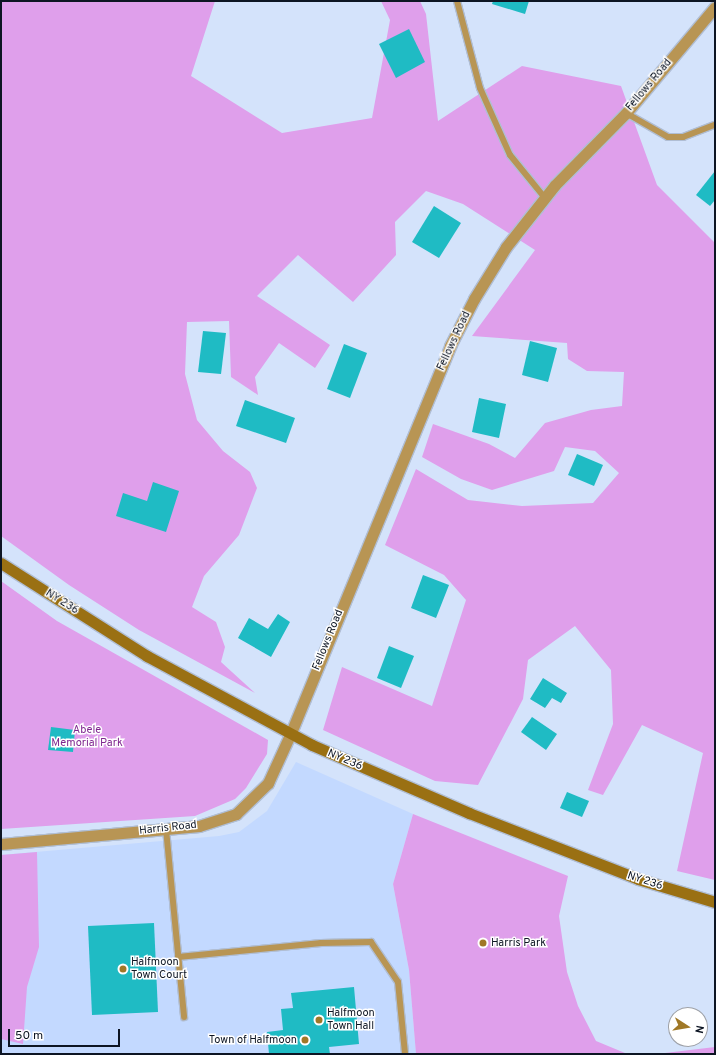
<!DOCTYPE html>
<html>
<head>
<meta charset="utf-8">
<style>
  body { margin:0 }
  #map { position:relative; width:716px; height:1055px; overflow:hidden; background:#d4e3fb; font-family:Overpass,sans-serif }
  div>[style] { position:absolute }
  .built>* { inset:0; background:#c3d9ff }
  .green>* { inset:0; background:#df9feb }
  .building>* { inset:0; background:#1fbbc4 }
  .roads { filter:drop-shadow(1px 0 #b0bed4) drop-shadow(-1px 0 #b0bed4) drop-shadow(0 1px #b0bed4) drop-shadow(0 -1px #b0bed4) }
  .service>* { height:6px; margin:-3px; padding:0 3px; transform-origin:3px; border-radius:3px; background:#b89554 }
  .minor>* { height:11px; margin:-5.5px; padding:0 5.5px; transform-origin:5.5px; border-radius:5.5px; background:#b89554 }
  .tertiary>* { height:11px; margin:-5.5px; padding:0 5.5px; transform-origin:5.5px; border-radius:5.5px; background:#b89554 }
  .secondary>* { height:11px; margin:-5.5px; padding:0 5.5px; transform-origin:5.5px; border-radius:5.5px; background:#9a7013 }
  .dots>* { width:11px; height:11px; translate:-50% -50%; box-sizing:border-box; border:2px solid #fff; border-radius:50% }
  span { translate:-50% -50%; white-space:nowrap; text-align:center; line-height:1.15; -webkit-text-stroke:3px #fff; paint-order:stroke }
  .street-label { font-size:11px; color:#0d1523 }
  .park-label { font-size:11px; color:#7f258f }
  .poi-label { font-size:11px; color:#0d1523 }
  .left { translate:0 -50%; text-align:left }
  .right { translate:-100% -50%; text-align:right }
  .frame { position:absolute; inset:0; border:2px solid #0d1523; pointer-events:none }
  .north { position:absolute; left:668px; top:1007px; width:40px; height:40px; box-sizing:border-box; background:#fff; border:1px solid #9ea1a7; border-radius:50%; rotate:102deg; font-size:11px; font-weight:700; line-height:16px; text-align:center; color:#0d1523 }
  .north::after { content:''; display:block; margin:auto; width:14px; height:18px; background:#a07826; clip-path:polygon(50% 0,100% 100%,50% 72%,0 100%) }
  .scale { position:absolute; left:8px; top:1029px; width:112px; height:18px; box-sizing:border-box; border:2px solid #0d1523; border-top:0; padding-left:5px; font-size:12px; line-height:14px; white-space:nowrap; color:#0d1523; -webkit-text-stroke:3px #fff; paint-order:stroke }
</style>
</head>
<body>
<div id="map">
  <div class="built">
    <div style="clip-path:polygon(296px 762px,413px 814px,393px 884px,409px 970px,416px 1054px,1px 1054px,1px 855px,219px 836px,239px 832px,267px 811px)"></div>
  </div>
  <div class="green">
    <div style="clip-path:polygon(1px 1px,215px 1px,191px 76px,282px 133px,372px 118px,390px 20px,381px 1px,420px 1px,426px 14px,438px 121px,522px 66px,621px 86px,657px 185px,715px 243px,715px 880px,677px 871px,703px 753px,642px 725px,603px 795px,588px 790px,613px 724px,611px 670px,575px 626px,528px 660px,523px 699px,478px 785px,435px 781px,323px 730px,342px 667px,432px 706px,466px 600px,444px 575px,385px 545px,416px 469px,468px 500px,522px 506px,593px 503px,619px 473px,595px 451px,565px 447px,554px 471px,492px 490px,461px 479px,422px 457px,433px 424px,489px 444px,515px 458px,545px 423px,591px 410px,622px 406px,624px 372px,587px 371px,568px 359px,567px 343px,472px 336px,535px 250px,463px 204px,426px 191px,395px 222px,396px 255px,353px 302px,298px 255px,257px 296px,330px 345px,315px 368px,279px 343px,255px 377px,258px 395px,231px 377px,229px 321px,187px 322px,185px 374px,197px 420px,223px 451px,250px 472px,257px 488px,239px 535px,204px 576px,192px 607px,216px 622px,225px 647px,221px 662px,255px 693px,139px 630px,69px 585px,1px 536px)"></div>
    <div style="clip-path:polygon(1px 581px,57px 621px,268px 740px,267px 754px,246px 788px,235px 799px,195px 816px,1px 829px)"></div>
    <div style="clip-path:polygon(413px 814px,568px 876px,559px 916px,567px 972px,578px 1006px,596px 1041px,625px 1053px,665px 1053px,715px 1047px,715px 1054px,416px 1054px,409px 970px,393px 884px)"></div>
    <div style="clip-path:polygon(37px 852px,39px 947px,27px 987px,23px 1044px,1px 1039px,1px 855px)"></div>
  </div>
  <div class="building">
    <div style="clip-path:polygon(493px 1px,529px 1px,525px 14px,492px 4px)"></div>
    <div style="clip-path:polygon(409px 29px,425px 62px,396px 78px,379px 44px)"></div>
    <div style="clip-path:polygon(715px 171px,715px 200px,710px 206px,696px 195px)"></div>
    <div style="clip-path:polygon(434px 206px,461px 223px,439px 258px,412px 242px)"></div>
    <div style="clip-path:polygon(203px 331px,226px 333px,221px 374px,198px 372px)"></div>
    <div style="clip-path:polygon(530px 341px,557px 348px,548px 382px,522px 375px)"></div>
    <div style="clip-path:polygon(344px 344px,367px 353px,350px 398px,327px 389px)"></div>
    <div style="clip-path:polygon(479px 398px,506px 404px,499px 438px,472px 432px)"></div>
    <div style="clip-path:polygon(245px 400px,295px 418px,286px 443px,236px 426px)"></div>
    <div style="clip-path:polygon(577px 454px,603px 465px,594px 486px,568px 475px)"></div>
    <div style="clip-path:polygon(153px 482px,179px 491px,166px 532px,116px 516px,123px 493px,147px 501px)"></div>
    <div style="clip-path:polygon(423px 575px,449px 585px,436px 618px,411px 608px)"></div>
    <div style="clip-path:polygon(278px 614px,290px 622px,271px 657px,238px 638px,249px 618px,268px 629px)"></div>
    <div style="clip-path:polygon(389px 646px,414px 656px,401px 688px,377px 678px)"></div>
    <div style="clip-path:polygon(543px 678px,567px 693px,561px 703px,552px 698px,545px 708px,530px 699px)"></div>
    <div style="clip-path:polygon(532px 717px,557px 734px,546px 750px,521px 732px)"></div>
    <div style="clip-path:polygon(51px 727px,75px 730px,73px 752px,48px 750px)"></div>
    <div style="clip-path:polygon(567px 792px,589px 801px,582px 817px,560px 808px)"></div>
    <div style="clip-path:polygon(154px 923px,158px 1012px,92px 1015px,88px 926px)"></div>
    <div style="clip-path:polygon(354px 987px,359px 1044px,329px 1047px,330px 1054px,269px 1054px,267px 1032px,283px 1030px,281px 1009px,293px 1008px,291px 993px)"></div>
  </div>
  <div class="roads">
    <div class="service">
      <div style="left:457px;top:1px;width:90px;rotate:75.2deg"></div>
      <div style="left:480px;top:88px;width:73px;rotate:65.9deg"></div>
      <div style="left:510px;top:155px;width:55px;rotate:50.9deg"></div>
      <div style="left:626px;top:113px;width:48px;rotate:29.7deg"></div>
      <div style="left:668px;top:137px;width:15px"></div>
      <div style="left:683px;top:137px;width:34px;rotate:-21deg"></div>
      <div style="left:166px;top:829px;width:189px;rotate:84.5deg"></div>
      <div style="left:178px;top:957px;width:144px;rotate:-5.6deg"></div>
      <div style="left:321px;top:943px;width:50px;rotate:-1.1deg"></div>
      <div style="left:371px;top:942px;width:48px;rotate:56deg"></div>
      <div style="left:398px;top:982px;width:72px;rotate:84.4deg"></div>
    </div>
    <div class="minor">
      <div style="left:290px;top:735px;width:421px;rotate:-67.6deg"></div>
      <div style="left:450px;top:346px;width:53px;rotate:-62.9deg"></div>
      <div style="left:474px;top:299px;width:61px;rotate:-58.4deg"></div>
      <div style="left:506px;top:247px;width:79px;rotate:-51.7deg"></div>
      <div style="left:555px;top:185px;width:101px;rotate:-45.4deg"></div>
      <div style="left:626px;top:113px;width:138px;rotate:-50deg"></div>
    </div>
    <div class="tertiary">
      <div style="left:1px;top:844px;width:199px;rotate:-5.2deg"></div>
      <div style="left:199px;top:826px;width:39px;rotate:-18deg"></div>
      <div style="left:236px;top:814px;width:45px;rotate:-44.1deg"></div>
      <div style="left:268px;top:783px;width:53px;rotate:-65.4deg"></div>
    </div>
    <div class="secondary">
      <div style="left:1px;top:563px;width:173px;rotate:32.5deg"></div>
      <div style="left:147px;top:656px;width:187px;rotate:28.3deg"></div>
      <div style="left:312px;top:745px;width:171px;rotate:23.4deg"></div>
      <div style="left:469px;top:813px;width:181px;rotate:21.3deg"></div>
      <div style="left:638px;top:879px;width:80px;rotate:16.6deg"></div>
    </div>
  </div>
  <div class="dots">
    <div style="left:483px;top:943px;background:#a07826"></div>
    <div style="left:123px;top:969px;background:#a07826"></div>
    <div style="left:319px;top:1020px;background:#a07826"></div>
    <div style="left:305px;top:1040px;background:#a07826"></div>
  </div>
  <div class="street-label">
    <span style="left:649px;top:85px;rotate:-50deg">Fellows Road</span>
    <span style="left:454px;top:341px;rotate:-65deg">Fellows Road</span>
    <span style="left:62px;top:602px;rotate:32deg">NY 236</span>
    <span style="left:328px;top:640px;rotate:-68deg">Fellows Road</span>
    <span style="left:345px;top:760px;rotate:23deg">NY 236</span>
    <span style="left:168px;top:828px;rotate:-6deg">Harris Road</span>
    <span style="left:645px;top:881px;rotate:18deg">NY 236</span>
  </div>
  <div class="park-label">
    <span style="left:87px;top:737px">Abele<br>Memorial Park</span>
  </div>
  <div class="poi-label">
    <span class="left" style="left:491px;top:943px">Harris Park</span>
    <span class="left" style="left:131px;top:969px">Halfmoon<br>Town Court</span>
    <span class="left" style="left:327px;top:1020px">Halfmoon<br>Town Hall</span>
    <span class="right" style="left:297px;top:1040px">Town of Halfmoon</span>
  </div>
  <div class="frame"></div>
  <div class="north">N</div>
  <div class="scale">50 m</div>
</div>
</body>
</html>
